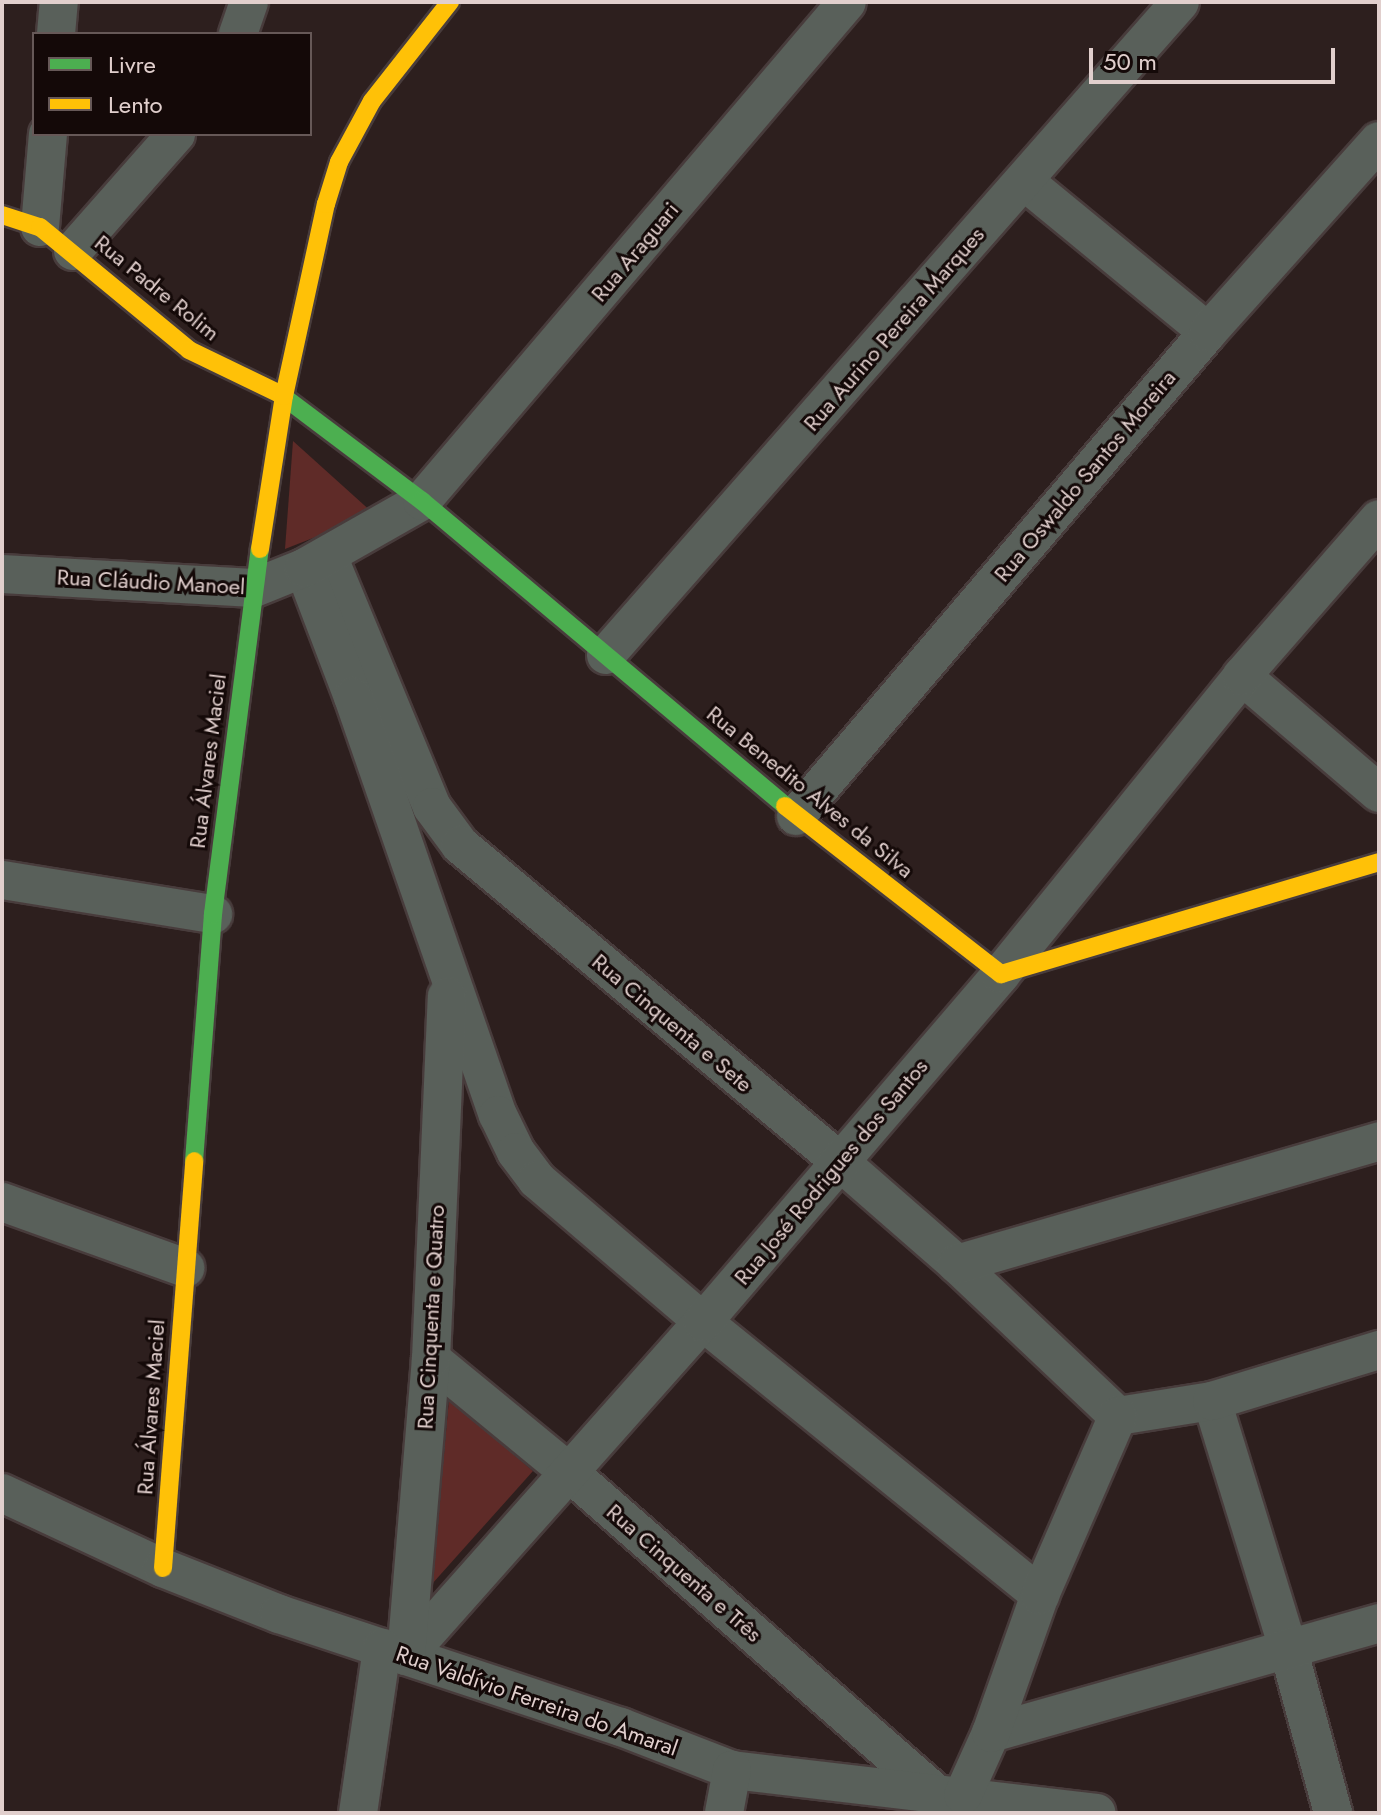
<!DOCTYPE html>
<html>
<head>
<meta charset="utf-8">
<style>
  body { margin:0 }
  #map { position:relative; width:1381px; height:1815px; overflow:hidden; background:#2d1f1e; font-family:Jost,sans-serif }
  div>[style] { position:absolute }
  .green>* { inset:0; background:#5f2b28 }
  .roads { filter:drop-shadow(2px 0 #483c3c) drop-shadow(-2px 0 #483c3c) drop-shadow(0 2px #483c3c) drop-shadow(0 -2px #483c3c) }
  .street>* { height:38px; margin:-19px; padding:0 19px; transform-origin:19px; border-radius:19px; background:#59605a }
  .fast>* { height:18px; margin:-9px; padding:0 9px; transform-origin:9px; border-radius:9px; background:#4caf50 }
  .slow>* { height:18px; margin:-9px; padding:0 9px; transform-origin:9px; border-radius:9px; background:#ffc107 }
  span { translate:-50% -50%; white-space:nowrap; text-align:center; line-height:1.15; -webkit-text-stroke:6px #140908; paint-order:stroke }
  .street-label { font-size:22px; color:#e1cfcd }
  .frame { position:absolute; inset:0; border:4px solid #e1cfcd; pointer-events:none }
  .legend { position:absolute; left:32px; top:32px; width:280px; height:104px; box-sizing:border-box; background:#140908; border:2px solid #665857; margin:0; padding:10px 14px; list-style:none; font-size:24px; color:#e1cfcd }
  .legend li { display:flex; align-items:center; gap:16px; height:40px }
  .legend b { width:40px; border:2px solid #665857 }
  .scale { position:absolute; left:1089px; top:48px; width:246px; height:36px; box-sizing:border-box; border:4px solid #e1cfcd; border-top:0; padding-left:10px; font-size:24px; line-height:28px; white-space:nowrap; color:#e1cfcd; -webkit-text-stroke:6px #140908; paint-order:stroke }
</style>
</head>
<body>
<div id="map">
  <div class="green">
    <div style="clip-path:polygon(293px 441px,374px 514px,285px 549px)"></div>
    <div style="clip-path:polygon(449px 1399px,533px 1471px,432px 1584px)"></div>
  </div>
  <div class="roads">
    <div class="street">
      <div style="left:56px;top:34px;width:32px;rotate:-85deg"></div>
      <div style="left:238px;top:34px;width:34px;rotate:-71deg"></div>
      <div style="left:1024px;top:181px;width:238px;rotate:39.4deg"></div>
      <div style="left:40px;top:227px;width:93px;rotate:-85.1deg"></div>
      <div style="left:73px;top:251px;width:156px;rotate:-48.6deg"></div>
      <div style="left:328px;top:556px;width:272px;rotate:67.5deg"></div>
      <div style="left:432px;top:807px;width:47px;rotate:53.6deg"></div>
      <div style="left:460px;top:845px;width:493px;rotate:39.8deg"></div>
      <div style="left:839px;top:1161px;width:157px;rotate:41.1deg"></div>
      <div style="left:957px;top:1264px;width:221px;rotate:43.4deg"></div>
      <div style="left:304px;top:568px;width:138px;rotate:69.2deg"></div>
      <div style="left:353px;top:697px;width:442px;rotate:70.9deg"></div>
      <div style="left:498px;top:1115px;width:41px;rotate:64.1deg"></div>
      <div style="left:516px;top:1152px;width:35px;rotate:53deg"></div>
      <div style="left:537px;top:1180px;width:218px;rotate:40.5deg"></div>
      <div style="left:703px;top:1322px;width:434px;rotate:39deg"></div>
      <div style="left:2px;top:574px;width:252px;rotate:3.2deg"></div>
      <div style="left:254px;top:588px;width:54px;rotate:-21.8deg"></div>
      <div style="left:304px;top:568px;width:136px;rotate:-29.6deg"></div>
      <div style="left:422px;top:501px;width:655px;rotate:-49.58deg"></div>
      <div style="left:606px;top:655px;width:869px;rotate:-48.68deg"></div>
      <div style="left:1242px;top:676px;width:180px;rotate:40.5deg"></div>
      <div style="left:796px;top:816px;width:636px;rotate:-49.59deg"></div>
      <div style="left:1208px;top:332px;width:256px;rotate:-48.2deg"></div>
      <div style="left:2px;top:880px;width:214px;rotate:9.2deg"></div>
      <div style="left:2px;top:1202px;width:195px;rotate:19.8deg"></div>
      <div style="left:957px;top:1264px;width:440px;rotate:-16.2deg"></div>
      <div style="left:431px;top:1359px;width:181px;rotate:39.4deg"></div>
      <div style="left:571px;top:1474px;width:481px;rotate:41.2deg"></div>
      <div style="left:1212px;top:1401px;width:258px;rotate:72.9deg"></div>
      <div style="left:1288px;top:1648px;width:171px;rotate:74.7deg"></div>
      <div style="left:1118px;top:1416px;width:95px;rotate:-9.1deg"></div>
      <div style="left:1212px;top:1401px;width:175px;rotate:-17deg"></div>
      <div style="left:2px;top:1493px;width:178px;rotate:25deg"></div>
      <div style="left:163px;top:1568px;width:125px;rotate:21.6deg"></div>
      <div style="left:279px;top:1614px;width:360px;rotate:18.3deg"></div>
      <div style="left:621px;top:1727px;width:119px;rotate:21.2deg"></div>
      <div style="left:732px;top:1770px;width:367px;rotate:6.7deg"></div>
      <div style="left:406px;top:1656px;width:447px;rotate:-48.4deg"></div>
      <div style="left:703px;top:1322px;width:458px;rotate:-49.4deg"></div>
      <div style="left:1001px;top:974px;width:383px;rotate:-51deg"></div>
      <div style="left:1242px;top:676px;width:208px;rotate:-48.9deg"></div>
      <div style="left:406px;top:1656px;width:298px;rotate:-85.2deg"></div>
      <div style="left:431px;top:1359px;width:363px;rotate:-87.5deg"></div>
      <div style="left:991px;top:1733px;width:403px;rotate:-15.8deg"></div>
      <div style="left:963px;top:1795px;width:68px;rotate:-65.7deg"></div>
      <div style="left:991px;top:1733px;width:146px;rotate:-70.5deg"></div>
      <div style="left:1040px;top:1595px;width:195px;rotate:-66.5deg"></div>
      <div style="left:358px;top:1813px;width:167px;rotate:-81.7deg"></div>
      <div style="left:724px;top:1813px;width:44px;rotate:-79.5deg"></div>
    </div>
    <div class="fast">
      <div style="left:280px;top:394px;width:178px;rotate:37deg"></div>
      <div style="left:422px;top:501px;width:474px;rotate:40deg"></div>
      <div style="left:194px;top:1161px;width:248px;rotate:-85.6deg"></div>
      <div style="left:213px;top:914px;width:368px;rotate:-82.7deg"></div>
    </div>
    <div class="slow">
      <div style="left:2px;top:215px;width:40px;rotate:18deg"></div>
      <div style="left:40px;top:227px;width:193px;rotate:39.5deg"></div>
      <div style="left:189px;top:350px;width:101px;rotate:25.8deg"></div>
      <div style="left:260px;top:549px;width:155px;rotate:-81.1deg"></div>
      <div style="left:284px;top:396px;width:197px;rotate:-77.7deg"></div>
      <div style="left:326px;top:204px;width:44px;rotate:-72.8deg"></div>
      <div style="left:339px;top:162px;width:69px;rotate:-61.6deg"></div>
      <div style="left:372px;top:101px;width:126px;rotate:-51.8deg"></div>
      <div style="left:785px;top:806px;width:274px;rotate:37.9deg"></div>
      <div style="left:1001px;top:974px;width:394px;rotate:-16.5deg"></div>
      <div style="left:163px;top:1568px;width:408px;rotate:-85.6deg"></div>
    </div>
  </div>
  <div class="street-label">
    <span style="left:635px;top:252px;rotate:-50deg">Rua Araguari</span>
    <span style="left:157px;top:288px;rotate:39deg">Rua Padre Rolim</span>
    <span style="left:894px;top:329px;rotate:-49deg">Rua Aurino Pereira Marques</span>
    <span style="left:1085px;top:476px;rotate:-50deg">Rua Oswaldo Santos Moreira</span>
    <span style="left:151px;top:582px;rotate:3deg">Rua Cláudio Manoel</span>
    <span style="left:208px;top:761px;rotate:-83deg">Rua Álvares Maciel</span>
    <span style="left:810px;top:792px;rotate:39deg">Rua Benedito Alves da Silva</span>
    <span style="left:672px;top:1023px;rotate:40deg">Rua Cinquenta e Sete</span>
    <span style="left:831px;top:1172px;rotate:-50deg">Rua José Rodrigues dos Santos</span>
    <span style="left:431px;top:1317px;rotate:-87deg">Rua Cinquenta e Quatro</span>
    <span style="left:151px;top:1407px;rotate:-86deg">Rua Álvares Maciel</span>
    <span style="left:684px;top:1573px;rotate:41deg">Rua Cinquenta e Três</span>
    <span style="left:537px;top:1701px;rotate:19deg">Rua Valdívio Ferreira do Amaral</span>
  </div>
  <div class="frame"></div>
  <ul class="legend">
  <li><b style="height:10px;background:#4caf50"></b>Livre</li>
  <li><b style="height:10px;background:#ffc107"></b>Lento</li>
  </ul>
  <div class="scale">50 m</div>
</div>
</body>
</html>
